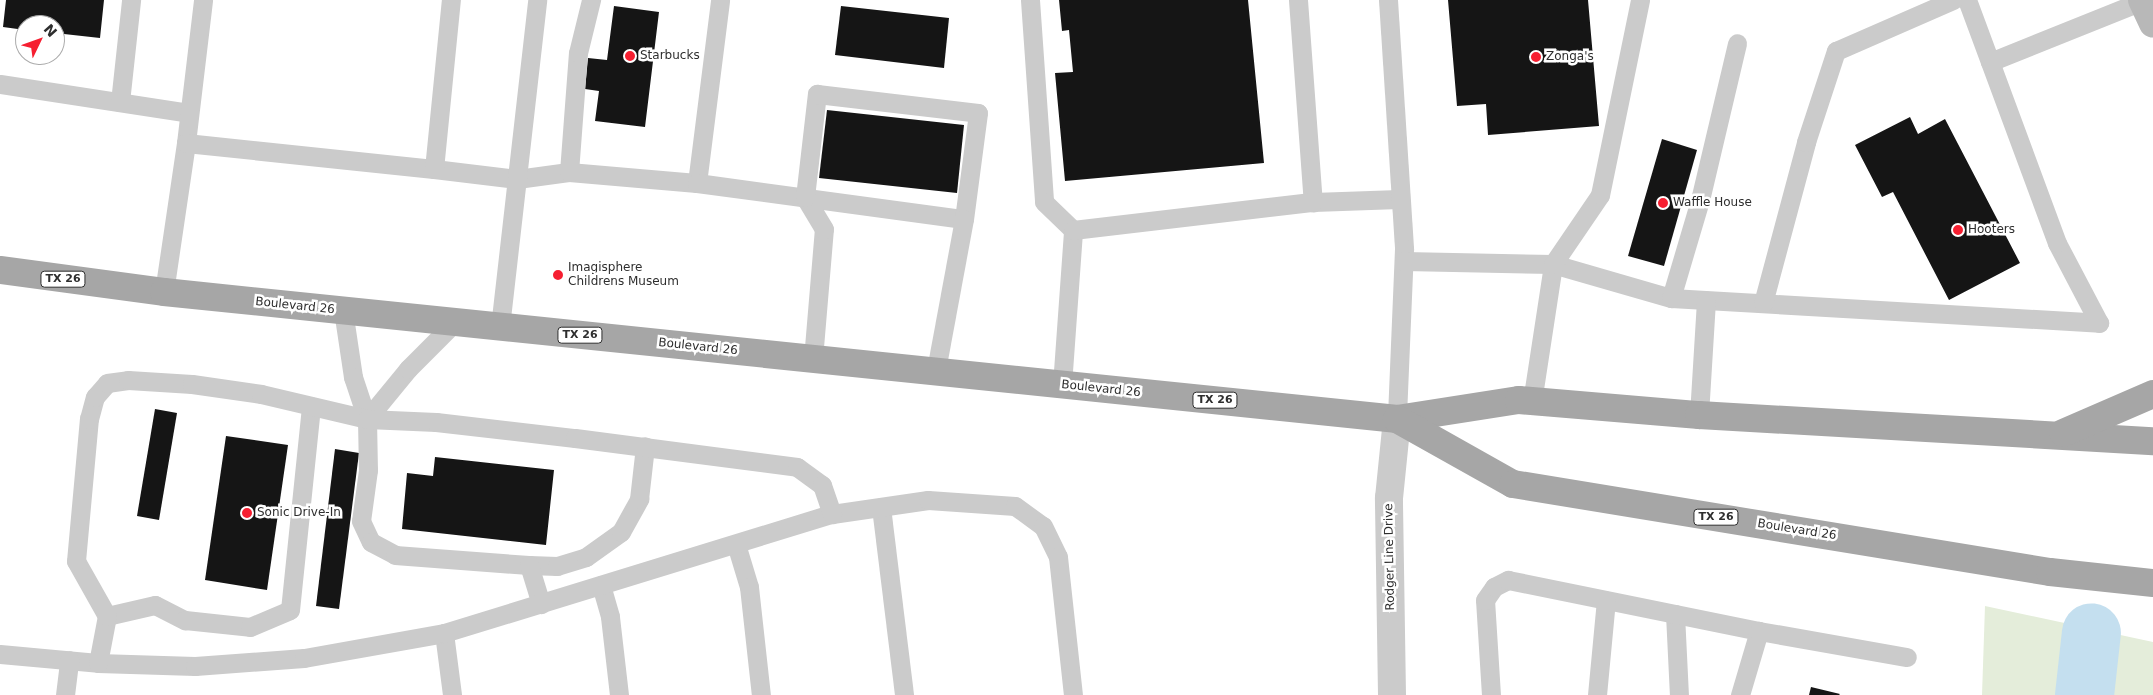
<!DOCTYPE html>
<html>
<head>
<meta charset="utf-8">
<style>
  body { margin:0 }
  #map { position:relative; width:2153px; height:695px; overflow:hidden; background:#fff; font-family:"DejaVu Sans",sans-serif }
  div>[style] { position:absolute }
  .green>* { inset:0; background:#e4edda }
  .river>* { height:59px; margin:-29.5px; padding:0 29.5px; transform-origin:29.5px; border-radius:29.5px; background:#c4dfef }
  .building>* { inset:0; background:#151515 }
  .service>* { height:19px; margin:-9.5px; padding:0 9.5px; transform-origin:9.5px; border-radius:9.5px; background:#cbcbcb }
  .tertiary>* { height:28px; margin:-14px; padding:0 14px; transform-origin:14px; border-radius:14px; background:#cbcbcb }
  .secondary>* { height:28px; margin:-14px; padding:0 14px; transform-origin:14px; border-radius:14px; background:#b8b8b8 }
  .primary>* { height:28px; margin:-14px; padding:0 14px; transform-origin:14px; border-radius:14px; background:#a6a6a6 }
  .dots>* { width:14px; height:14px; translate:-50% -50%; box-sizing:border-box; border:2px solid #fff; border-radius:50% }
  span { translate:-50% -50%; white-space:nowrap; text-align:center; line-height:1.15; -webkit-text-stroke:5px #fff; paint-order:stroke }
  .shield-label span { padding:1px 4px; background:#fff; border:1px solid; border-radius:4px; -webkit-text-stroke-width:0 }
  .shield-label { font-size:11px; color:#2e2e2e; font-weight:700 }
  .poi-label { font-size:12px; color:#2e2e2e }
  .left { translate:0 -50%; text-align:left }
  .street-label { font-size:12px; color:#2e2e2e }
  .north { position:absolute; left:15px; top:15px; width:50px; height:50px; box-sizing:border-box; background:#fff; border:1px solid #ababab; border-radius:50%; rotate:48deg; font-size:14px; font-weight:700; line-height:20px; text-align:center; color:#2e2e2e }
  .north::after { content:''; display:block; margin:auto; width:18px; height:22px; background:#f61f31; clip-path:polygon(50% 0,100% 100%,50% 72%,0 100%) }
</style>
</head>
<body>
<div id="map">
  <div class="green">
    <div style="clip-path:polygon(1985px 606px,2153px 642px,2153px 695px,1982px 695px)"></div>
  </div>
  <div class="river">
    <div style="left:2084px;top:695px;width:63px;rotate:-83.7deg"></div>
  </div>
  <div class="building">
    <div style="clip-path:polygon(6px 0,104px 0,100px 38px,55px 33px,55px 25px,25px 25px,25px 30px,3px 27px)"></div>
    <div style="clip-path:polygon(1059px 0,1248px 0,1264px 163px,1065px 181px,1055px 73px,1073px 72px,1069px 30px,1062px 31px)"></div>
    <div style="clip-path:polygon(1448px 0,1588px 0,1599px 126px,1488px 135px,1486px 104px,1457px 106px)"></div>
    <div style="clip-path:polygon(614px 6px,659px 12px,645px 127px,595px 121px,599px 91px,585px 89px,588px 58px,607px 60px)"></div>
    <div style="clip-path:polygon(841px 6px,949px 18px,944px 68px,835px 55px)"></div>
    <div style="clip-path:polygon(827px 110px,964px 125px,957px 193px,819px 178px)"></div>
    <div style="clip-path:polygon(1910px 117px,1918px 134px,1945px 119px,2020px 263px,1949px 300px,1893px 192px,1882px 197px,1855px 145px)"></div>
    <div style="clip-path:polygon(1662px 139px,1697px 150px,1664px 266px,1628px 256px)"></div>
    <div style="clip-path:polygon(155px 409px,177px 413px,159px 520px,137px 516px)"></div>
    <div style="clip-path:polygon(226px 436px,288px 445px,267px 590px,205px 580px)"></div>
    <div style="clip-path:polygon(335px 449px,359px 453px,339px 609px,316px 606px)"></div>
    <div style="clip-path:polygon(435px 457px,554px 470px,546px 545px,402px 529px,407px 473px,433px 476px)"></div>
    <div style="clip-path:polygon(1811px 687px,1840px 694px,1839px 695px,1809px 695px)"></div>
  </div>
  <div class="service">
    <div style="left:1030px;top:0;width:202px;rotate:86deg"></div>
    <div style="left:1044px;top:202px;width:40px;rotate:44deg"></div>
    <div style="left:1298px;top:0;width:203px;rotate:85.8deg"></div>
    <div style="left:1313px;top:202px;width:86px;rotate:-2deg"></div>
    <div style="left:1388px;top:0;width:250px;rotate:86.3deg"></div>
    <div style="left:1404px;top:249px;width:170px;rotate:92.4deg"></div>
    <div style="left:1990px;top:62px;width:164px;rotate:-21.9deg"></div>
    <div style="left:0;top:84px;width:191px;rotate:8.7deg"></div>
    <div style="left:120px;top:102px;width:103px;rotate:-83.8deg"></div>
    <div style="left:186px;top:143px;width:144px;rotate:-83.2deg"></div>
    <div style="left:434px;top:169px;width:84px;rotate:6.9deg"></div>
    <div style="left:517px;top:179px;width:52px;rotate:-7.7deg"></div>
    <div style="left:569px;top:172px;width:128px;rotate:4.9deg"></div>
    <div style="left:697px;top:183px;width:184px;rotate:-82.8deg"></div>
    <div style="left:569px;top:172px;width:119px;rotate:-85.7deg"></div>
    <div style="left:578px;top:53px;width:55px;rotate:-76.2deg"></div>
    <div style="left:697px;top:183px;width:269px;rotate:7.7deg"></div>
    <div style="left:1404px;top:261px;width:149px;rotate:1.2deg"></div>
    <div style="left:1553px;top:264px;width:123px;rotate:16.1deg"></div>
    <div style="left:1671px;top:298px;width:429px;rotate:3.3deg"></div>
    <div style="left:2099px;top:323px;width:90px;rotate:-117.7deg"></div>
    <div style="left:2057px;top:243px;width:259px;rotate:-110.3deg"></div>
    <div style="left:164px;top:292px;width:151px;rotate:-81.6deg"></div>
    <div style="left:186px;top:143px;width:249px;rotate:6deg"></div>
    <div style="left:434px;top:169px;width:170px;rotate:-84.3deg"></div>
    <div style="left:1671px;top:298px;width:102px;rotate:-73.5deg"></div>
    <div style="left:1700px;top:200px;width:161px;rotate:-76.7deg"></div>
    <div style="left:1763px;top:303px;width:167px;rotate:-75deg"></div>
    <div style="left:1806px;top:142px;width:96px;rotate:-71.8deg"></div>
    <div style="left:1836px;top:51px;width:128px;rotate:-23.6deg"></div>
    <div style="left:343px;top:310px;width:68px;rotate:81.5deg"></div>
    <div style="left:353px;top:377px;width:44px;rotate:71.6deg"></div>
    <div style="left:367px;top:419px;width:65px;rotate:-50.6deg"></div>
    <div style="left:408px;top:369px;width:66px;rotate:-45deg"></div>
    <div style="left:500px;top:327px;width:329px;rotate:-83.5deg"></div>
    <div style="left:813px;top:359px;width:130px;rotate:-85.2deg"></div>
    <div style="left:824px;top:229px;width:37px;rotate:-121deg"></div>
    <div style="left:805px;top:197px;width:104px;rotate:-83.4deg"></div>
    <div style="left:817px;top:94px;width:162px;rotate:6.7deg"></div>
    <div style="left:978px;top:113px;width:107px;rotate:97.5deg"></div>
    <div style="left:964px;top:219px;width:154px;rotate:100.5deg"></div>
    <div style="left:1062px;top:385px;width:155px;rotate:-85.9deg"></div>
    <div style="left:1073px;top:230px;width:242px;rotate:-6.7deg"></div>
    <div style="left:1532px;top:402px;width:140px;rotate:-81.3deg"></div>
    <div style="left:1553px;top:264px;width:83px;rotate:-55.7deg"></div>
    <div style="left:1600px;top:195px;width:199px;rotate:-78.4deg"></div>
    <div style="left:1699px;top:415px;width:115px;rotate:-86.5deg"></div>
    <div style="left:367px;top:419px;width:51px;rotate:88.9deg"></div>
    <div style="left:368px;top:470px;width:51px;rotate:97.8deg"></div>
    <div style="left:361px;top:521px;width:23px;rotate:65deg"></div>
    <div style="left:371px;top:542px;width:27px;rotate:28deg"></div>
    <div style="left:395px;top:555px;width:134px;rotate:4.3deg"></div>
    <div style="left:529px;top:565px;width:28px;rotate:2deg"></div>
    <div style="left:557px;top:566px;width:30px;rotate:-17deg"></div>
    <div style="left:586px;top:557px;width:43px;rotate:-35.5deg"></div>
    <div style="left:621px;top:532px;width:38px;rotate:-61deg"></div>
    <div style="left:639px;top:499px;width:53px;rotate:-83.5deg"></div>
    <div style="left:881px;top:507px;width:189px;rotate:83deg"></div>
    <div style="left:736px;top:544px;width:45px;rotate:73.2deg"></div>
    <div style="left:749px;top:587px;width:109px;rotate:83.7deg"></div>
    <div style="left:529px;top:565px;width:41px;rotate:72.9deg"></div>
    <div style="left:601px;top:585px;width:33px;rotate:74deg"></div>
    <div style="left:610px;top:617px;width:79px;rotate:83.4deg"></div>
    <div style="left:1675px;top:614px;width:81px;rotate:87.2deg"></div>
    <div style="left:107px;top:616px;width:49px;rotate:-12.9deg"></div>
    <div style="left:155px;top:605px;width:34px;rotate:27deg"></div>
    <div style="left:185px;top:620px;width:65px;rotate:6.1deg"></div>
    <div style="left:250px;top:627px;width:43px;rotate:-23deg"></div>
    <div style="left:290px;top:610px;width:205px;rotate:-84.1deg"></div>
    <div style="left:444px;top:633px;width:63px;rotate:82.6deg"></div>
    <div style="left:0;top:654px;width:98px;rotate:5.2deg"></div>
    <div style="left:98px;top:663px;width:97px;rotate:1.8deg"></div>
    <div style="left:195px;top:666px;width:109px;rotate:-4.2deg"></div>
    <div style="left:304px;top:658px;width:142px;rotate:-10.1deg"></div>
    <div style="left:444px;top:633px;width:406px;rotate:-17.1deg"></div>
    <div style="left:832px;top:514px;width:97px;rotate:-8.3deg"></div>
    <div style="left:928px;top:500px;width:87px;rotate:3.9deg"></div>
    <div style="left:1015px;top:506px;width:34px;rotate:36deg"></div>
    <div style="left:1043px;top:526px;width:34px;rotate:64deg"></div>
    <div style="left:1058px;top:557px;width:139px;rotate:83.8deg"></div>
    <div style="left:98px;top:663px;width:48px;rotate:-79.2deg"></div>
    <div style="left:107px;top:616px;width:63px;rotate:-119.4deg"></div>
    <div style="left:76px;top:561px;width:143px;rotate:-84.8deg"></div>
    <div style="left:89px;top:419px;width:23px;rotate:-75deg"></div>
    <div style="left:95px;top:397px;width:18px;rotate:-49deg"></div>
    <div style="left:107px;top:383px;width:21px;rotate:-8deg"></div>
    <div style="left:128px;top:380px;width:64px;rotate:3.6deg"></div>
    <div style="left:192px;top:384px;width:70px;rotate:8.2deg"></div>
    <div style="left:261px;top:394px;width:109px;rotate:13.3deg"></div>
    <div style="left:367px;top:419px;width:69px;rotate:2.5deg"></div>
    <div style="left:436px;top:422px;width:140px;rotate:6.6deg"></div>
    <div style="left:575px;top:438px;width:224px;rotate:7.4deg"></div>
    <div style="left:797px;top:467px;width:31px;rotate:36deg"></div>
    <div style="left:822px;top:485px;width:31px;rotate:71deg"></div>
    <div style="left:65px;top:695px;width:35px;rotate:-83deg"></div>
    <div style="left:1491px;top:695px;width:95px;rotate:-93.6deg"></div>
    <div style="left:1485px;top:600px;width:16px;rotate:-55deg"></div>
    <div style="left:1494px;top:587px;width:16px;rotate:-27deg"></div>
    <div style="left:1508px;top:580px;width:256px;rotate:11.5deg"></div>
    <div style="left:1597px;top:695px;width:95px;rotate:-84.6deg"></div>
    <div style="left:1740px;top:695px;width:67px;rotate:-73.5deg"></div>
    <div style="left:1759px;top:631px;width:150px;rotate:10deg"></div>
  </div>
  <div class="tertiary">
    <div style="left:1392px;top:695px;width:197px;rotate:-90.9deg"></div>
    <div style="left:1389px;top:498px;width:79px;rotate:-84.2deg"></div>
  </div>
  <div class="secondary">
    <div style="left:2142px;top:0;width:26px;rotate:65deg"></div>
  </div>
  <div class="primary">
    <div style="left:0;top:270px;width:165px;rotate:7.6deg"></div>
    <div style="left:164px;top:292px;width:1240px;rotate:5.88deg"></div>
    <div style="left:1397px;top:419px;width:123px;rotate:-8.9deg"></div>
    <div style="left:1519px;top:400px;width:181px;rotate:4.8deg"></div>
    <div style="left:1699px;top:415px;width:455px;rotate:3.3deg"></div>
    <div style="left:1397px;top:419px;width:133px;rotate:29.3deg"></div>
    <div style="left:1513px;top:484px;width:544px;rotate:9.31deg"></div>
    <div style="left:2050px;top:572px;width:104px;rotate:6.1deg"></div>
    <div style="left:2063px;top:433px;width:98px;rotate:-23.4deg"></div>
  </div>
  <div class="dots">
    <div style="left:630px;top:56px;background:#f61f31"></div>
    <div style="left:1536px;top:57px;background:#f61f31"></div>
    <div style="left:1663px;top:203px;background:#f61f31"></div>
    <div style="left:1958px;top:230px;background:#f61f31"></div>
    <div style="left:558px;top:275px;background:#f61f31"></div>
    <div style="left:247px;top:513px;background:#f61f31"></div>
  </div>
  <div class="shield-label">
    <span style="left:63px;top:279px">TX 26</span>
    <span style="left:580px;top:335px">TX 26</span>
    <span style="left:1215px;top:400px">TX 26</span>
    <span style="left:1716px;top:517px">TX 26</span>
  </div>
  <div class="poi-label">
    <span class="left" style="left:640px;top:56px">Starbucks</span>
    <span class="left" style="left:1546px;top:57px">Zonga's</span>
    <span class="left" style="left:1673px;top:203px">Waffle House</span>
    <span class="left" style="left:1968px;top:230px">Hooters</span>
    <span class="left" style="left:568px;top:275px">Imagisphere<br>Childrens Museum</span>
    <span class="left" style="left:257px;top:513px">Sonic Drive-In</span>
  </div>
  <div class="street-label">
    <span style="left:295px;top:306px;rotate:6deg">Boulevard 26</span>
    <span style="left:698px;top:347px;rotate:6deg">Boulevard 26</span>
    <span style="left:1101px;top:389px;rotate:6deg">Boulevard 26</span>
    <span style="left:1797px;top:530px;rotate:9deg">Boulevard 26</span>
    <span style="left:1390px;top:557px;rotate:-91deg">Rodger Line Drive</span>
  </div>
  <div class="north">N</div>
</div>
</body>
</html>
